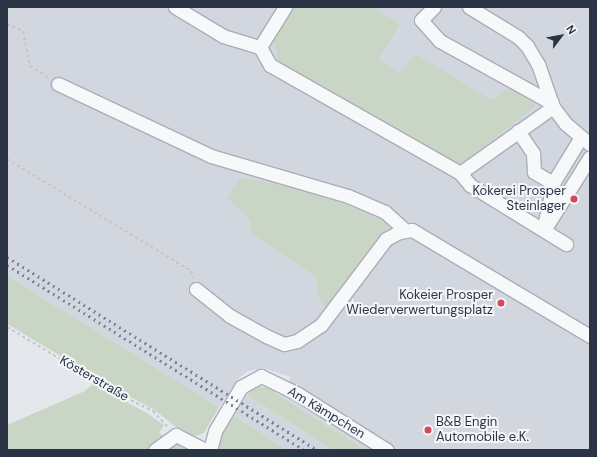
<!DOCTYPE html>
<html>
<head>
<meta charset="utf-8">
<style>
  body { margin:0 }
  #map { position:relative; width:597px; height:457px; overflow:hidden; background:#e4e7ec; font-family:"DM Sans",sans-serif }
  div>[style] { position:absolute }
  .built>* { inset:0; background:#d2d6de }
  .green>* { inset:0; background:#c9d6c5 }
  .path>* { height:2px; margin-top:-1px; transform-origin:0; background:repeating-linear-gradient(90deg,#c2c5cb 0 3px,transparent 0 6px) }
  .roads { filter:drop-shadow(1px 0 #a9aeb7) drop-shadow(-1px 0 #a9aeb7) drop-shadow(0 1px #a9aeb7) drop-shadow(0 -1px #a9aeb7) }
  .street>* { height:13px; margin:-6.5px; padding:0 6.5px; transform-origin:6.5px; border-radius:6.5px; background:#f7f8fa }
  .rail>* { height:3px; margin-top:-1.5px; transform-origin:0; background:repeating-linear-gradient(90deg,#7d8696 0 2px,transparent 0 6px) }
  .dots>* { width:11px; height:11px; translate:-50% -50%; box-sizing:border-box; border:2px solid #f4f6f9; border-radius:50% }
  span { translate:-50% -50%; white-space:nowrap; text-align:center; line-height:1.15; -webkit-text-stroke:4px #f4f6f9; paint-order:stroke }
  .poi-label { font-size:13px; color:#2b3445 }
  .right { translate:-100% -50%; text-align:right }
  .left { translate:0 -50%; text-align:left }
  .street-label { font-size:13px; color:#2b3445 }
  .frame { position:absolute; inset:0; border:8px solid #2b3445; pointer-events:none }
  .north { position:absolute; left:541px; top:16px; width:40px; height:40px; -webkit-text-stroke:3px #f4f6f9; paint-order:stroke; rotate:58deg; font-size:11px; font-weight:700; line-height:16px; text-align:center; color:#2b3445 }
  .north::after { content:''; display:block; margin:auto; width:14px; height:18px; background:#2b3445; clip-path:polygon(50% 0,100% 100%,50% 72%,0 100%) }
</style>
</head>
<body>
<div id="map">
  <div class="built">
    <div style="clip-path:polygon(7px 7px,590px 7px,590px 450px,366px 450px,280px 395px,291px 377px,263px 368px,248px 371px,240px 377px,219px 407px,7px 276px)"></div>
    <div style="clip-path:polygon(247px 395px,332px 450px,286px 450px,234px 416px)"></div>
  </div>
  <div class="green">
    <div style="clip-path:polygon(295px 7px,374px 7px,400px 24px,378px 59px,399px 73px,416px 54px,491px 100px,510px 88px,536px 105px,458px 167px,279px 65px,274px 40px)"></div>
    <div style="clip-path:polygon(241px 178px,271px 182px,305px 191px,346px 205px,390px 224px,326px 309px,318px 296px,316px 277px,250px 231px,251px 220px,227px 198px)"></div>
    <div style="clip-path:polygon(7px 276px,219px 407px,204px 433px,193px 437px,180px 430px,153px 409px,121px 392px,7px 324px)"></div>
    <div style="clip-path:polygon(93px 384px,147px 413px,164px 425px,159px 433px,186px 450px,7px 450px,7px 425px,85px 391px)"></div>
    <div style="clip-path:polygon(257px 386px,268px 388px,366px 450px,332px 450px,247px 395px)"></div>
    <div style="clip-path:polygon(234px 416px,286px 450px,218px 450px,222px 434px)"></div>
  </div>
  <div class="path">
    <div style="left:7px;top:24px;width:17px;rotate:24deg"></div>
    <div style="left:23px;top:31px;width:36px;rotate:79deg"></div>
    <div style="left:30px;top:66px;width:22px;rotate:32deg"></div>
    <div style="left:7px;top:159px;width:215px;rotate:31.3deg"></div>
    <div style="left:191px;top:271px;width:8px;rotate:76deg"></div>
    <div style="left:7px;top:327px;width:132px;rotate:31deg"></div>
    <div style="left:120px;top:395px;width:37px;rotate:26deg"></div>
    <div style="left:153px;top:411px;width:21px;rotate:47deg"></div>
  </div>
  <div class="roads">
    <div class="street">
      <div style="left:175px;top:7px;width:56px;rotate:31.1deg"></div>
      <div style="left:223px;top:36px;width:39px;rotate:17deg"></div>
      <div style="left:285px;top:7px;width:47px;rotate:122deg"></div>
      <div style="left:260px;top:47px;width:21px;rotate:61deg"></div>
      <div style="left:270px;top:65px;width:219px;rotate:29.6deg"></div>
      <div style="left:460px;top:173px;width:114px;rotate:-35.4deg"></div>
      <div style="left:434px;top:7px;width:18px;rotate:135deg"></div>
      <div style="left:421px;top:20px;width:28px;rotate:48deg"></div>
      <div style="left:440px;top:41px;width:128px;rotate:29deg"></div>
      <div style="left:469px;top:7px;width:57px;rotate:31.5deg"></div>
      <div style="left:518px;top:37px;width:13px;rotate:45deg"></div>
      <div style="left:527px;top:46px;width:21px;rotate:59deg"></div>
      <div style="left:538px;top:64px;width:46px;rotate:70.8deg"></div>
      <div style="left:553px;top:107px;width:21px;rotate:53deg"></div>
      <div style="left:566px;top:124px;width:31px;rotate:40deg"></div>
      <div style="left:58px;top:84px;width:169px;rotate:25.2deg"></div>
      <div style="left:211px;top:156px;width:143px;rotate:16.3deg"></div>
      <div style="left:348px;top:196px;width:40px;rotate:23.4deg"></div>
      <div style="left:385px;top:212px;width:28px;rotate:42deg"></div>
      <div style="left:518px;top:131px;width:27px;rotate:56deg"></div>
      <div style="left:533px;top:153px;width:19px;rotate:87deg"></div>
      <div style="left:534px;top:172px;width:22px;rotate:30deg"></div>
      <div style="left:553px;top:183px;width:54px;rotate:-58.7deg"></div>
      <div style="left:460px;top:173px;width:16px;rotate:50deg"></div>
      <div style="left:470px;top:185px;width:113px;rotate:31.6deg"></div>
      <div style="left:545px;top:222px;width:40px;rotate:-78deg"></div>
      <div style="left:544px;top:230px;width:86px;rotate:-57.8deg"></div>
      <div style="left:196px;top:289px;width:43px;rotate:38.5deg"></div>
      <div style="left:230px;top:316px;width:41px;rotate:29.1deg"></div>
      <div style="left:266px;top:336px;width:20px;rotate:24deg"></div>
      <div style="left:284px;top:344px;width:13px;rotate:-13deg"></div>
      <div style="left:297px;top:341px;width:29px;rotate:-34deg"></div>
      <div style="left:321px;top:325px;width:108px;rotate:-52.9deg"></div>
      <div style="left:386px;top:239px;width:15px;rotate:-28deg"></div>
      <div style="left:399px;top:232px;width:13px;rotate:-9deg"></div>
      <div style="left:412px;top:230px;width:207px;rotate:30.8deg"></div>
      <div style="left:155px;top:450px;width:26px;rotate:-36deg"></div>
      <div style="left:176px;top:435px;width:33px;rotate:27deg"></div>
      <div style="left:210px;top:450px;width:20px;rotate:-75deg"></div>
      <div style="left:215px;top:431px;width:51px;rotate:-59.4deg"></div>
      <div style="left:241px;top:387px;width:23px;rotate:-29deg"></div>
      <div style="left:261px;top:376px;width:41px;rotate:25.9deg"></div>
      <div style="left:298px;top:394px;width:105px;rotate:32.2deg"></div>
    </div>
  </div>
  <div class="rail">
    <div style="left:7px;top:257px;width:365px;rotate:31.9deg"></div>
    <div style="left:7px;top:265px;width:350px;rotate:31.9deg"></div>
  </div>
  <div class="dots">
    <div style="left:574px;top:199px;background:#d1495b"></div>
    <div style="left:501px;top:303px;background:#d1495b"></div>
    <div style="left:428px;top:430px;background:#d1495b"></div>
  </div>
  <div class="poi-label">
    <span class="right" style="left:566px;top:199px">Kokerei Prosper<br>Steinlager</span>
    <span class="right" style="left:493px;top:303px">Kokeier Prosper<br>Wiederverwertungsplatz</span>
    <span class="left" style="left:436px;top:430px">B&amp;B Engin<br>Automobile e.K.</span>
  </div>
  <div class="street-label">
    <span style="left:94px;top:379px;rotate:30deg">Kösterstraße</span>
    <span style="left:326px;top:413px;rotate:31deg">Am Kämpchen</span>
  </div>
  <div class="frame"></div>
  <div class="north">N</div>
</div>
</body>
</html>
